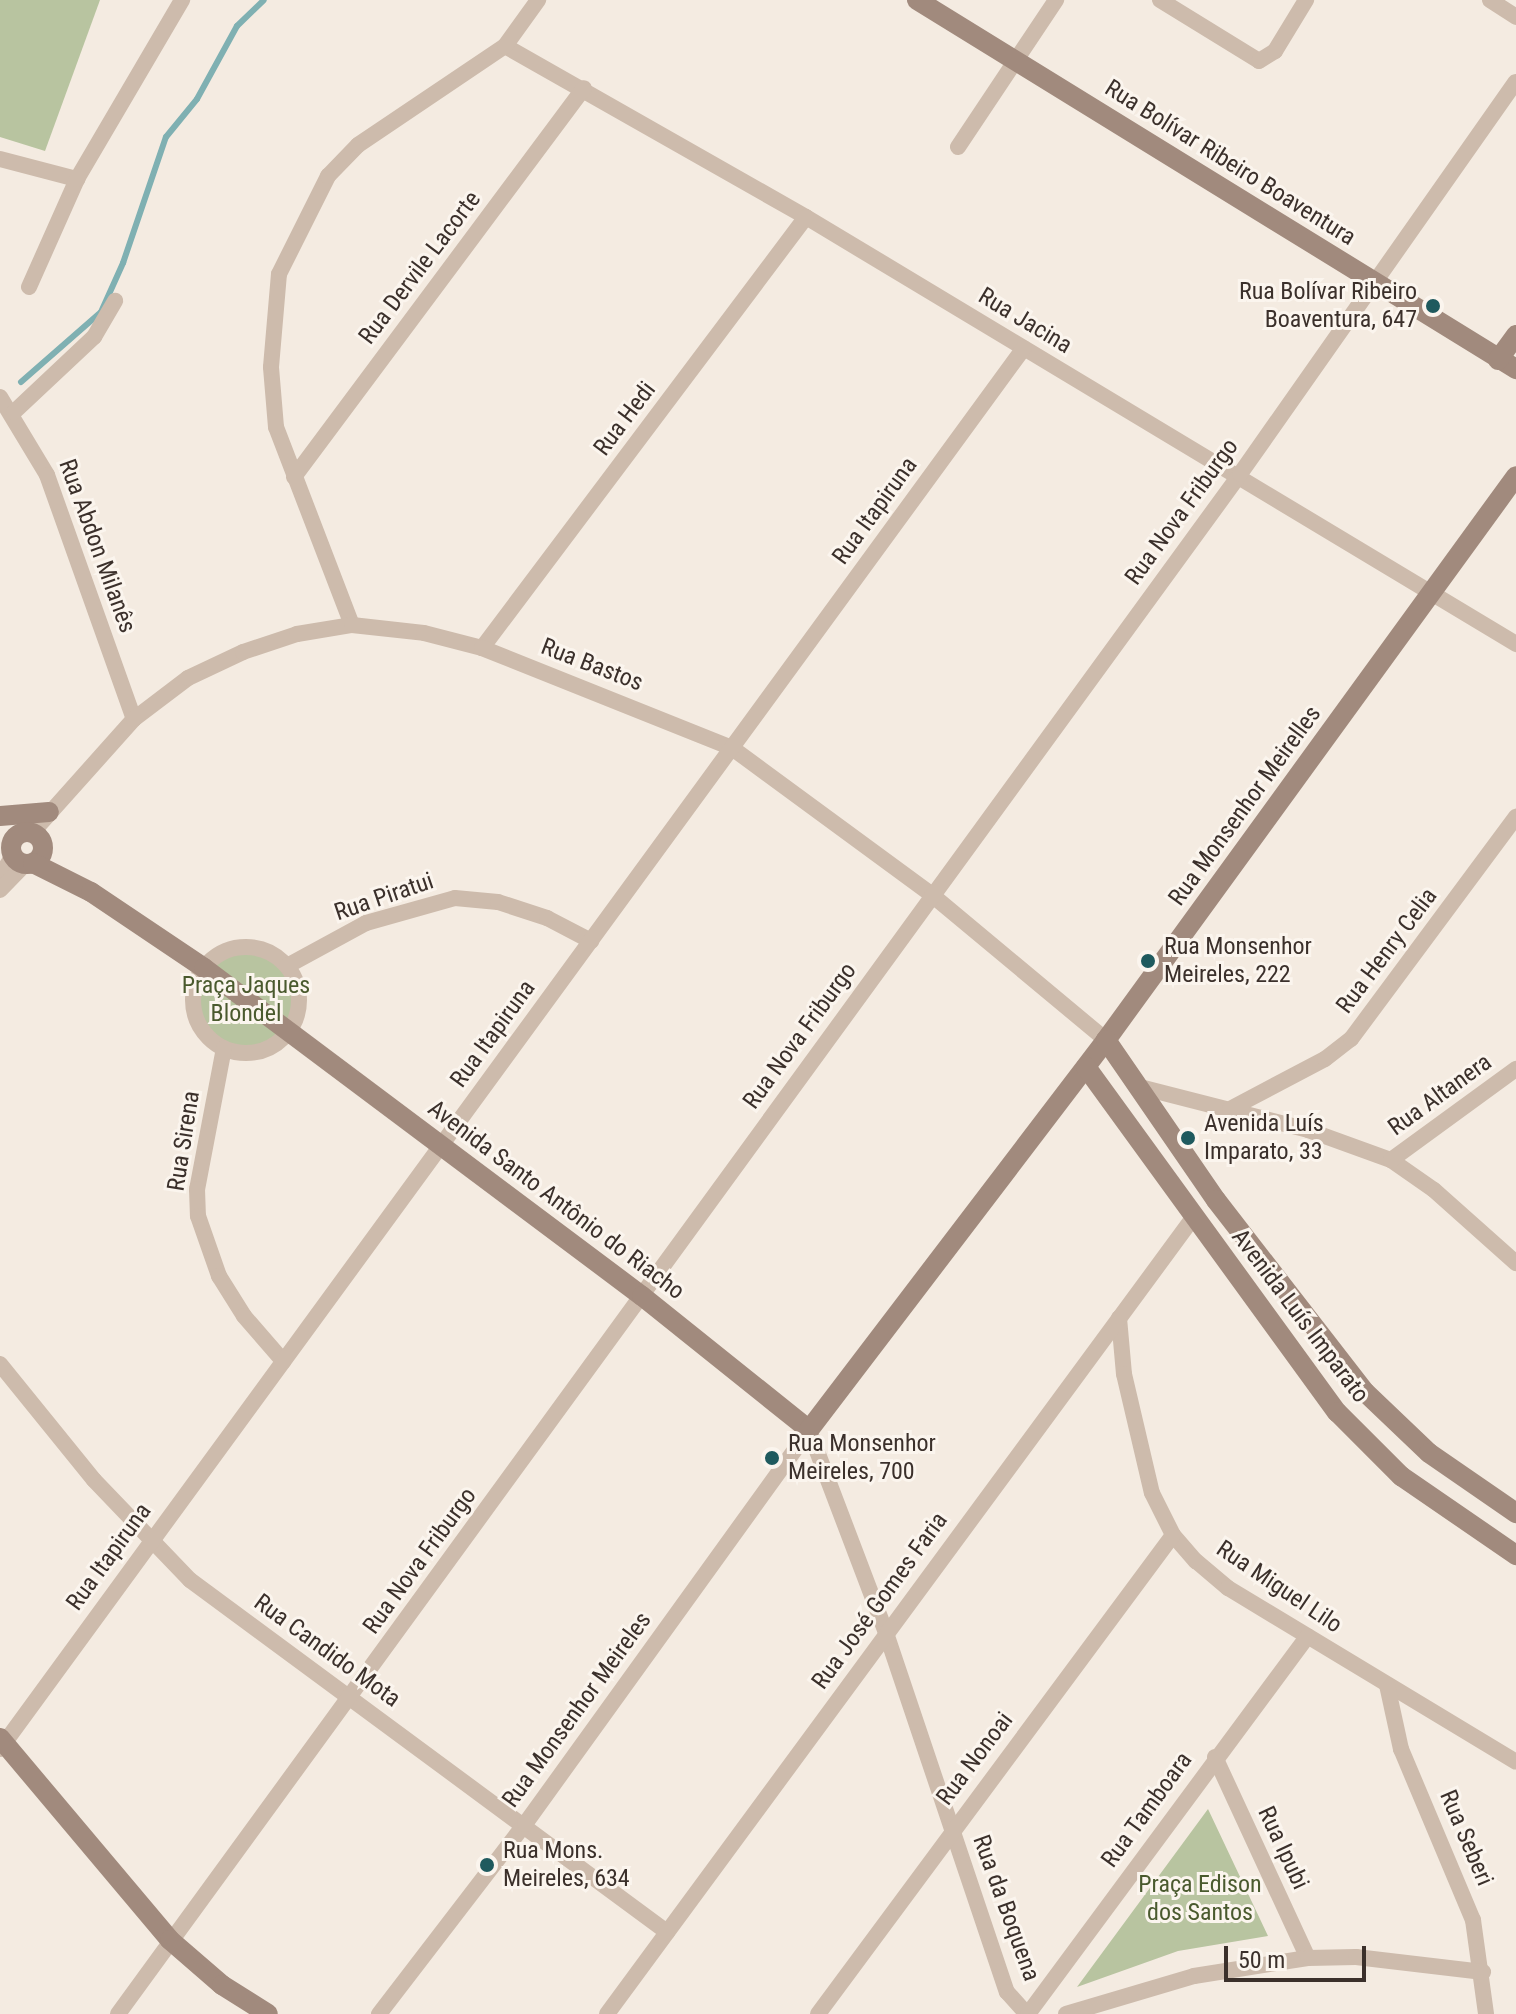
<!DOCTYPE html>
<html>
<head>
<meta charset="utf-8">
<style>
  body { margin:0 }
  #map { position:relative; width:1516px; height:2014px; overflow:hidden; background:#f4ebe1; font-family:"Roboto Condensed",sans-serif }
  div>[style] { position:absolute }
  .green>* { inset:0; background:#b8c4a0 }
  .round { border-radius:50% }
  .stream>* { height:6px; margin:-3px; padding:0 3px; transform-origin:3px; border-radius:3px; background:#7fb0b2 }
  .street>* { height:16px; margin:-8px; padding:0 8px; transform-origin:8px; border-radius:8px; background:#cdbbac }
  .street>.ring { margin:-8px; padding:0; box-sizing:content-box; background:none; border:16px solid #cdbbac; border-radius:50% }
  .secondary>* { height:20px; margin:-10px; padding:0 10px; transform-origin:10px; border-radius:10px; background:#a18a7d }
  .secondary>.ring { margin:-10px; padding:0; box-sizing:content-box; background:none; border:20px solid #a18a7d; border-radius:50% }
  .dots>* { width:22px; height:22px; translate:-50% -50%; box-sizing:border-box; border:4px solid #fbf5ee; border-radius:50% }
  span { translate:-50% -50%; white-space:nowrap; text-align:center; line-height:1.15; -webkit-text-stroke:6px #fbf5ee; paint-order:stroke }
  .street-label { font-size:24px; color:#3b302b }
  .poi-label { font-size:24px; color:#3b302b }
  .right { translate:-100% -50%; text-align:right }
  .left { translate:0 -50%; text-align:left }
  .park-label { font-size:24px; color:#4a5a2e }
  .scale { position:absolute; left:1224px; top:1946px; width:142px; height:36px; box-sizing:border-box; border:4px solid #3b302b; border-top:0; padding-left:10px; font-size:24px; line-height:28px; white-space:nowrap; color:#3b302b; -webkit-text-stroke:6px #fbf5ee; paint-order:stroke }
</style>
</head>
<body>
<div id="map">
  <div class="green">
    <div style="clip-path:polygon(0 0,100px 0,45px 151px,0 137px)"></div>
    <div class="round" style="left:198px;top:951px;width:98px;height:98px"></div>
    <div style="clip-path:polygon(1208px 1809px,1268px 1936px,1178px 1951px,1077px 1987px)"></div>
  </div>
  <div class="stream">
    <div style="left:21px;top:382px;width:106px;rotate:-41.2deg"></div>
    <div style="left:101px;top:312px;width:54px;rotate:-65.8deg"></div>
    <div style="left:123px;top:263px;width:133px;rotate:-71.2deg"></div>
    <div style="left:166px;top:137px;width:49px;rotate:-50.8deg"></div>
    <div style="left:197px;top:99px;width:83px;rotate:-61.3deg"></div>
    <div style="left:237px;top:26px;width:37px;rotate:-44deg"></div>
  </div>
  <div class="street">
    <div style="left:1160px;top:0;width:116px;rotate:31.6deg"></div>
    <div style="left:1259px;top:61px;width:19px;rotate:-32deg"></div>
    <div style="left:1275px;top:51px;width:60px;rotate:-58.7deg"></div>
    <div style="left:1490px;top:0;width:31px;rotate:33deg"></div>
    <div style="left:505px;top:46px;width:346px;rotate:29.6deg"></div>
    <div style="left:806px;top:217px;width:829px;rotate:31.02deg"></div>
    <div style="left:958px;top:147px;width:177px;rotate:-56.3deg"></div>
    <div style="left:0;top:159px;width:80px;rotate:14.6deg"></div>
    <div style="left:29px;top:287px;width:118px;rotate:-66deg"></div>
    <div style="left:77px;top:179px;width:208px;rotate:-59.6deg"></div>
    <div style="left:0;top:397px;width:91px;rotate:58.9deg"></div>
    <div style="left:47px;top:475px;width:259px;rotate:70.4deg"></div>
    <div style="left:14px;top:412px;width:110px;rotate:-43.2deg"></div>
    <div style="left:94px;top:337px;width:42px;rotate:-59.7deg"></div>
    <div style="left:294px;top:477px;width:485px;rotate:-53.3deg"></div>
    <div style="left:352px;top:625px;width:212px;rotate:-111deg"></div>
    <div style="left:276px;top:427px;width:60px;rotate:-94.8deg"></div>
    <div style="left:271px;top:367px;width:93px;rotate:-85.1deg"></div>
    <div style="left:279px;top:274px;width:110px;rotate:-63.4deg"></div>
    <div style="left:328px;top:176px;width:43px;rotate:-45.9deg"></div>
    <div style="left:358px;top:145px;width:177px;rotate:-34deg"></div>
    <div style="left:505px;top:46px;width:57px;rotate:-54.3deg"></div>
    <div style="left:482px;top:648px;width:539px;rotate:-53.07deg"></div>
    <div style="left:32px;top:833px;width:153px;rotate:-48.2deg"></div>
    <div style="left:134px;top:719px;width:68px;rotate:-37.2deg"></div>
    <div style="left:188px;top:678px;width:61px;rotate:-25.3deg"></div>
    <div style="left:243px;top:652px;width:57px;rotate:-18.4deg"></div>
    <div style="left:297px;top:634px;width:56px;rotate:-9.3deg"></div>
    <div style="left:352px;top:625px;width:72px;rotate:6.3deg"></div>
    <div style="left:424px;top:633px;width:60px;rotate:14.5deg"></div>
    <div style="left:482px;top:648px;width:269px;rotate:21.8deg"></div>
    <div style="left:732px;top:748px;width:248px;rotate:36.3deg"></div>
    <div style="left:932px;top:895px;width:226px;rotate:39.8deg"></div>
    <div style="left:0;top:876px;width:24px;rotate:-57deg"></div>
    <div style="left:0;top:890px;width:36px;rotate:-46deg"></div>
    <div class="ring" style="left:193px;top:947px;width:90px;height:90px"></div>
    <div style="left:287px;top:966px;width:90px;rotate:-28.6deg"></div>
    <div style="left:366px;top:923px;width:92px;rotate:-15.7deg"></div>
    <div style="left:455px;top:898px;width:43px;rotate:5.3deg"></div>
    <div style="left:498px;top:902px;width:52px;rotate:18.1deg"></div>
    <div style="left:547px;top:918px;width:50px;rotate:27.6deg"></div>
    <div style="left:224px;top:1048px;width:144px;rotate:100.8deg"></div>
    <div style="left:197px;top:1189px;width:27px;rotate:88deg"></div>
    <div style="left:198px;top:1216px;width:64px;rotate:70.7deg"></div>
    <div style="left:219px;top:1276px;width:47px;rotate:58deg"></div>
    <div style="left:244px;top:1316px;width:60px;rotate:49.1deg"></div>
    <div style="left:1136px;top:1086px;width:178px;rotate:14.3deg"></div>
    <div style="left:1308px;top:1130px;width:88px;rotate:19.9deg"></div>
    <div style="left:1391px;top:1160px;width:52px;rotate:34.9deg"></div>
    <div style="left:1434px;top:1190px;width:110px;rotate:41.7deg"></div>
    <div style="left:1230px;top:1109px;width:107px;rotate:-27.8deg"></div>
    <div style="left:1325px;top:1059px;width:33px;rotate:-38deg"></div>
    <div style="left:1351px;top:1039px;width:277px;rotate:-53.4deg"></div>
    <div style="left:1391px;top:1160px;width:155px;rotate:-36.1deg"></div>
    <div style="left:1119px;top:1318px;width:56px;rotate:84.9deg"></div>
    <div style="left:1124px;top:1374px;width:122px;rotate:76.8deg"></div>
    <div style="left:1152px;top:1493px;width:47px;rotate:63.4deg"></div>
    <div style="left:1173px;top:1535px;width:35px;rotate:49deg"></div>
    <div style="left:1196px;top:1561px;width:42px;rotate:40.2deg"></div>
    <div style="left:1228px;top:1588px;width:336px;rotate:31.1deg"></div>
    <div style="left:0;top:1364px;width:149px;rotate:51deg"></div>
    <div style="left:94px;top:1480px;width:139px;rotate:46.2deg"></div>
    <div style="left:190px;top:1580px;width:593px;rotate:36.43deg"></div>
    <div style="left:809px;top:1430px;width:217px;rotate:69.2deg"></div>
    <div style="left:886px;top:1633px;width:379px;rotate:71.4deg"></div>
    <div style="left:1007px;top:1992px;width:30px;rotate:48deg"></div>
    <div style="left:1387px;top:1685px;width:66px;rotate:77.7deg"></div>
    <div style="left:1401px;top:1749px;width:186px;rotate:67.2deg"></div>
    <div style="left:1473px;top:1920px;width:95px;rotate:82.1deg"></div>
    <div style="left:0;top:1749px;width:1735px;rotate:-53.84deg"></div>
    <div style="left:1215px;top:1757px;width:221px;rotate:65.2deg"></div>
    <div style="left:118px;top:2014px;width:1905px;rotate:-53.92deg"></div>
    <div style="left:1240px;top:474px;width:479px;rotate:-54.9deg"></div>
    <div style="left:379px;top:2014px;width:240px;rotate:-52.5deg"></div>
    <div style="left:525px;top:1824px;width:486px;rotate:-54.2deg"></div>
    <div style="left:607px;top:2014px;width:988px;rotate:-53.64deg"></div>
    <div style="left:818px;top:2014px;width:596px;rotate:-53.46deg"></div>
    <div style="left:1028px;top:2014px;width:470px;rotate:-53.5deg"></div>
    <div style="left:1066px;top:2014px;width:134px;rotate:-16.5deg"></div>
    <div style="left:1194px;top:1976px;width:115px;rotate:-9deg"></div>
    <div style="left:1308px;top:1958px;width:48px;rotate:-1.2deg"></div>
    <div style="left:1356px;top:1957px;width:128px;rotate:6.7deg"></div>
  </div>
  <div class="secondary">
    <div style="left:917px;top:0;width:704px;rotate:31.63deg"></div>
    <div style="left:1498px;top:360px;width:31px;rotate:-54deg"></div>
    <div style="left:0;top:816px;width:49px;rotate:-4.7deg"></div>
    <div class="ring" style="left:11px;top:832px;width:12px;height:12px"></div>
    <div style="left:33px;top:863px;width:65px;rotate:26.6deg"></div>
    <div style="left:91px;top:892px;width:136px;rotate:33.9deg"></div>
    <div style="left:204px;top:968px;width:547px;rotate:36.83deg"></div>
    <div style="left:642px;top:1296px;width:214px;rotate:38.7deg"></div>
    <div style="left:809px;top:1430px;width:490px;rotate:-52.7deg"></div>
    <div style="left:1106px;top:1040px;width:697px;rotate:-53.98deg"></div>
    <div style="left:1106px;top:1040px;width:194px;rotate:55.5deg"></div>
    <div style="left:1216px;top:1200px;width:243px;rotate:52.2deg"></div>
    <div style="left:1365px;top:1392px;width:88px;rotate:43.6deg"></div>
    <div style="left:1429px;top:1453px;width:106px;rotate:34.6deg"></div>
    <div style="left:1086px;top:1067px;width:427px;rotate:54deg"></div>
    <div style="left:1337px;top:1412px;width:91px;rotate:45deg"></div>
    <div style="left:1401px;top:1476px;width:140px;rotate:34.5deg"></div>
    <div style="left:0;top:1738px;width:264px;rotate:49.9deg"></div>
    <div style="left:170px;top:1940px;width:69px;rotate:40.9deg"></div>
    <div style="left:222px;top:1985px;width:54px;rotate:32.2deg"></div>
  </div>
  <div class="dots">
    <div style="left:1433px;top:306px;background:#1f5a5e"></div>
    <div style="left:1148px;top:961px;background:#1f5a5e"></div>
    <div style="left:1188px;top:1138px;background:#1f5a5e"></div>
    <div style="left:772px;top:1458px;background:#1f5a5e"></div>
    <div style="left:487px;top:1865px;background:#1f5a5e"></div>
  </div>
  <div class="street-label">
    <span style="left:1230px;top:163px;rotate:32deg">Rua Bolívar Ribeiro Boaventura</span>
    <span style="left:420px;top:268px;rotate:-53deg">Rua Dervile Lacorte</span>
    <span style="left:1025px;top:321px;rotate:31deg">Rua Jacina</span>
    <span style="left:625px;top:419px;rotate:-53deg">Rua Hedi</span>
    <span style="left:875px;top:511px;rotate:-54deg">Rua Itapiruna</span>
    <span style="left:1182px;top:512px;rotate:-54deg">Rua Nova Friburgo</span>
    <span style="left:97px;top:546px;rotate:70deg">Rua Abdon Milanês</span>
    <span style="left:592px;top:665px;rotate:21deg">Rua Bastos</span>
    <span style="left:1245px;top:806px;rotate:-54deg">Rua Monsenhor Meirelles</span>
    <span style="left:384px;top:897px;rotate:-19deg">Rua Piratui</span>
    <span style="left:1387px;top:951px;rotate:-53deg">Rua Henry Celia</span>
    <span style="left:493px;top:1034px;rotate:-54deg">Rua Itapiruna</span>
    <span style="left:800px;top:1036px;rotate:-54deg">Rua Nova Friburgo</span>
    <span style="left:1440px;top:1095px;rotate:-36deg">Rua Altanera</span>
    <span style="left:184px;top:1141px;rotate:-81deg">Rua Sirena</span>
    <span style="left:556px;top:1200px;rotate:37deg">Avenida Santo Antônio do Riacho</span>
    <span style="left:1300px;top:1316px;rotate:53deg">Avenida Luís Imparato</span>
    <span style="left:109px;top:1557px;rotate:-54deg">Rua Itapiruna</span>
    <span style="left:420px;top:1561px;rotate:-54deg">Rua Nova Friburgo</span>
    <span style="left:1279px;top:1587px;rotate:34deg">Rua Miguel Lilo</span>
    <span style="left:880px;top:1601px;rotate:-54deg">Rua José Gomes Faria</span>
    <span style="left:327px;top:1651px;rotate:36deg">Rua Candido Mota</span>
    <span style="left:577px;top:1710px;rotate:-54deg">Rua Monsenhor Meireles</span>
    <span style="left:975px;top:1759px;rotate:-53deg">Rua Nonoai</span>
    <span style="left:1147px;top:1810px;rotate:-54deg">Rua Tamboara</span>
    <span style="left:1466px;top:1838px;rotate:67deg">Rua Seberi</span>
    <span style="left:1283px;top:1848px;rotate:65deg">Rua Ipubi</span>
    <span style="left:1006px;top:1908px;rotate:70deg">Rua da Boquena</span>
  </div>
  <div class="poi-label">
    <span class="right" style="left:1417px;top:306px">Rua Bolívar Ribeiro<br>Boaventura, 647</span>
    <span class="left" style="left:1164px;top:961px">Rua Monsenhor<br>Meireles, 222</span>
    <span class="left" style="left:1204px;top:1138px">Avenida Luís<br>Imparato, 33</span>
    <span class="left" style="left:788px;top:1458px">Rua Monsenhor<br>Meireles, 700</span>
    <span class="left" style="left:503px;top:1865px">Rua Mons.<br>Meireles, 634</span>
  </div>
  <div class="park-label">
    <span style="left:246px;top:1000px">Praça Jaques<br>Blondel</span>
    <span style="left:1200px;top:1899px">Praça Edison<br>dos Santos</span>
  </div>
  <div class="scale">50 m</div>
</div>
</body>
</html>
